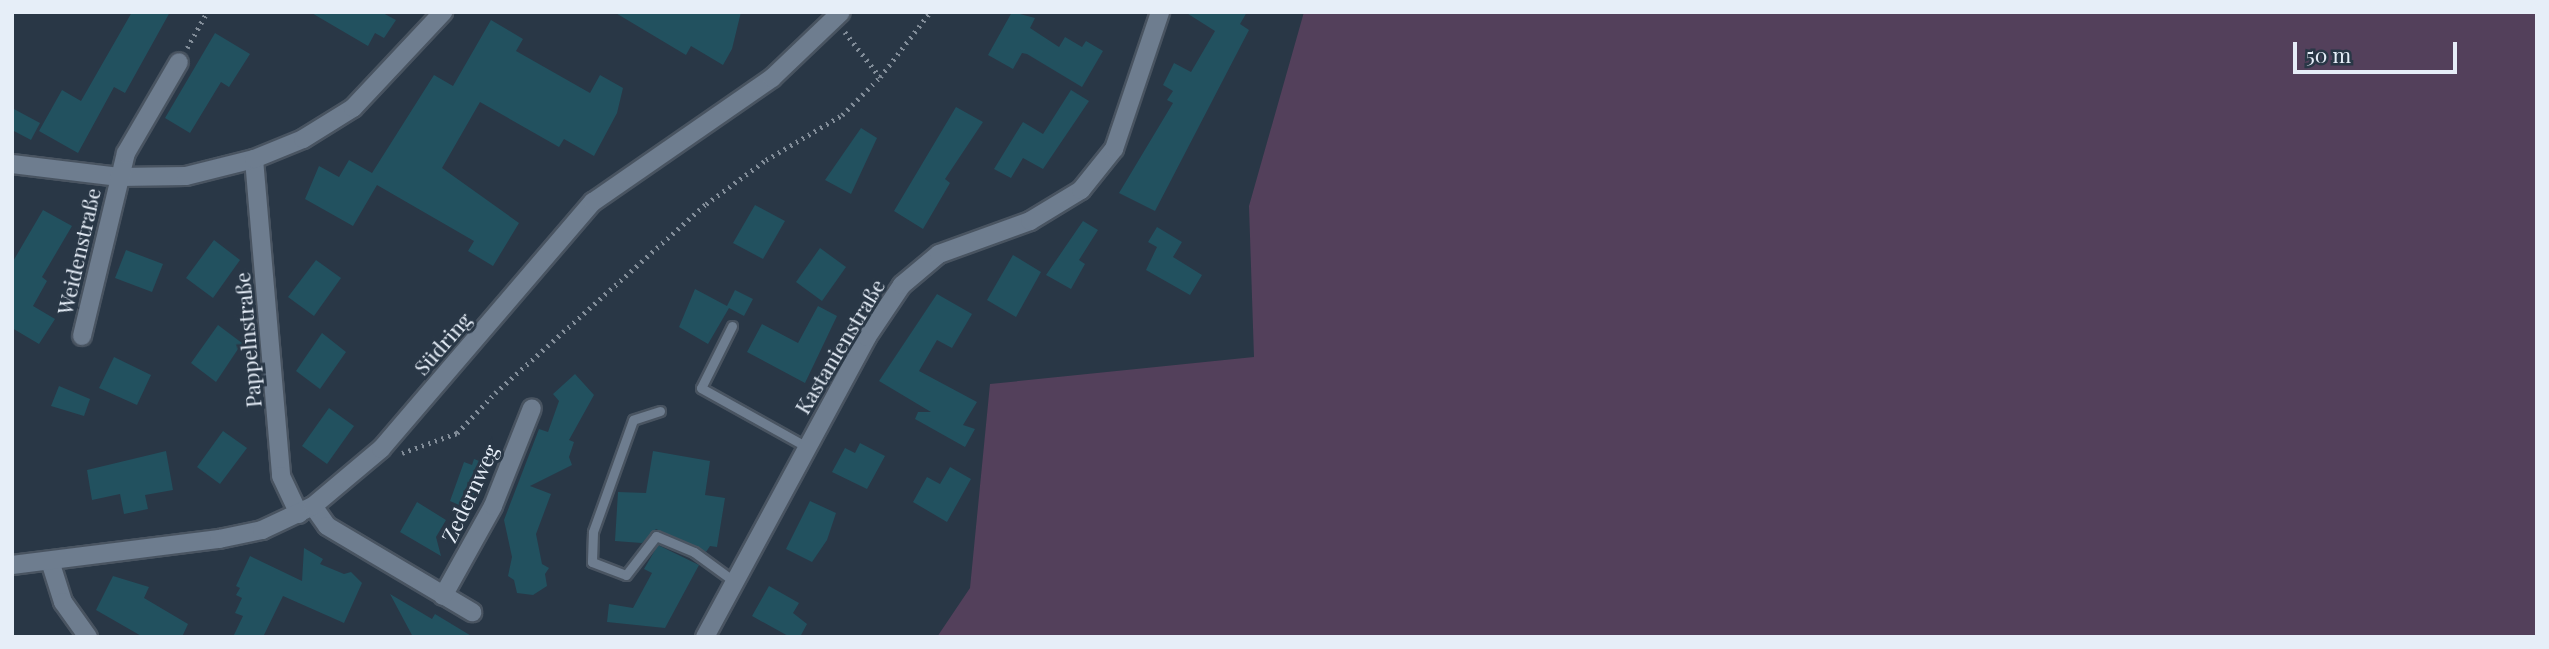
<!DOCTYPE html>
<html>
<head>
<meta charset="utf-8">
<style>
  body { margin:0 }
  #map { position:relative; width:2549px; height:649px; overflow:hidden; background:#293746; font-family:"Playfair Display",serif }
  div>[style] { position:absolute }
  .green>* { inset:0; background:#53405b }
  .building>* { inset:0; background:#22515f }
  .path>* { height:4.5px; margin-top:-2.25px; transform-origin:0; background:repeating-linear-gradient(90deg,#828d99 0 2px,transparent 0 7px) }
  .roads { filter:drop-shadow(2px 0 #495461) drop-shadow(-2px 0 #495461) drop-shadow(0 2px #495461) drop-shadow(0 -2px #495461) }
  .lane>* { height:9px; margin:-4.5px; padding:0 4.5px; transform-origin:4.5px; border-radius:4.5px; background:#6e7d8f }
  .street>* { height:18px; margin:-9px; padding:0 9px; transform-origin:9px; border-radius:9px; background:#6e7d8f }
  span { translate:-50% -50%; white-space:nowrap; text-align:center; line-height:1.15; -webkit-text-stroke:6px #293746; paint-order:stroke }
  .street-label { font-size:21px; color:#e6eef8 }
  .frame { position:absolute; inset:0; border:14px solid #e6eef8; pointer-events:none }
  .scale { position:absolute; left:2293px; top:42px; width:164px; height:32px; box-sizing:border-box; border:4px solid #e6eef8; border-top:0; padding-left:9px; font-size:21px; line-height:24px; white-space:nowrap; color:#e6eef8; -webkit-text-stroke:5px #293746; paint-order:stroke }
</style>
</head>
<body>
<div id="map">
  <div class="green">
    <div style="clip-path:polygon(1304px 12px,2537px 12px,2537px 637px,937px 637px,970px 588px,990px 384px,1254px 357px,1249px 206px)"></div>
  </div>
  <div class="building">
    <div style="clip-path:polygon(132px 12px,170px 12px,125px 93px,114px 87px,78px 153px,39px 131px,62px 90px,81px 101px)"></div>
    <div style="clip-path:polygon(310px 12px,381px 12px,396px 20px,384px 38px,375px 33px,368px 46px)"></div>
    <div style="clip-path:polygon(614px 12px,741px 12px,732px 49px,723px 65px,691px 46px,686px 55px)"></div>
    <div style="clip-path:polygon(1012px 12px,1035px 18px,1030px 28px,1059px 47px,1065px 37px,1082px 47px,1086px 41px,1103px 51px,1082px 87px,1027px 54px,1022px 53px,1013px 69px,988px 55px)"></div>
    <div style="clip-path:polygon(1185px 12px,1247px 12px,1240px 24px,1249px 30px,1155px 211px,1119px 193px,1173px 103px,1167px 100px,1173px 91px,1163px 85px,1174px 63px,1191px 72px,1215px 31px)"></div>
    <div style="clip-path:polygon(491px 20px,523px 39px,516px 51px,590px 93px,600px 75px,623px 88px,617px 113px,594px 156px,564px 139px,559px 147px,480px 102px,442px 168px,519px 223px,493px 266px,468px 251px,474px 241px,377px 185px,353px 226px,305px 199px,319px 166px,339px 177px,349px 160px,372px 173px,434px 75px,453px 86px)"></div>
    <div style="clip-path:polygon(215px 33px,250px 54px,229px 87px,221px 82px,190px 133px,165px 118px)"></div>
    <div style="clip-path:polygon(1071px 90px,1089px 101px,1043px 169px,1023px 158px,1011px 178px,994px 169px,1023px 122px,1043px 134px)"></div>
    <div style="clip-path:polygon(956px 107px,983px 122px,945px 179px,950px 183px,923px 229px,894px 211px)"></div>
    <div style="clip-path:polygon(12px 108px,40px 123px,31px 140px,12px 130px)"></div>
    <div style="clip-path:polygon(861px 128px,877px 138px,851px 194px,825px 180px)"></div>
    <div style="clip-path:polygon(755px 205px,785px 221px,763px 259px,733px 243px)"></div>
    <div style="clip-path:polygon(43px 210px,72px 226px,42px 277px,47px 281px,33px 306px,55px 319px,39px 344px,12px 328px,12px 263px)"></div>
    <div style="clip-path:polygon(1083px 221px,1098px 230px,1079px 260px,1085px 264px,1071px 289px,1046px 275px)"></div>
    <div style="clip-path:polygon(1157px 227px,1182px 242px,1173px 257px,1202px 275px,1190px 295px,1146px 270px,1157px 247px,1148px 242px)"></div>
    <div style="clip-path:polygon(214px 240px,240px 260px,213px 298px,186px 278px)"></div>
    <div style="clip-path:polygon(820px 248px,846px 267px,822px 301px,796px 282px)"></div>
    <div style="clip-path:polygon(126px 250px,163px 264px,152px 292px,115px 278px)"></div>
    <div style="clip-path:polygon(1013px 255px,1041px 272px,1016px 317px,987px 300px)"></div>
    <div style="clip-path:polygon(316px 260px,341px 278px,314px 316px,288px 297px)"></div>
    <div style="clip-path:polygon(695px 289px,727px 306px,735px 290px,753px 299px,744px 316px,729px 308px,708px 344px,679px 327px)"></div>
    <div style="clip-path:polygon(937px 294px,972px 314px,952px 348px,937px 340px,919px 371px,977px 402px,963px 425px,975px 429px,965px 447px,915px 419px,918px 412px,931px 412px,879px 381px)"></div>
    <div style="clip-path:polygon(818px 306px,837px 316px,805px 383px,747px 352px,762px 324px,798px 343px)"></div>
    <div style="clip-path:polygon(218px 325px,242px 343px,216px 382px,191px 363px)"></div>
    <div style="clip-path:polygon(322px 333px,346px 352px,320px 389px,296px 371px)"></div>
    <div style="clip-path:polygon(114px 357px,151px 375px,137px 405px,99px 388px)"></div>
    <div style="clip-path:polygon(575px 374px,594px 395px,569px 440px,574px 442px,569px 457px,572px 465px,530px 486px,551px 494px,536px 534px,542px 564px,549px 568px,545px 574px,547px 586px,533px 595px,517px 593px,514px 580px,508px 576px,512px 557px,504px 520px,539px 429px,548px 432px,559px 401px,553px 394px)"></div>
    <div style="clip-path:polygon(59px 386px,90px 399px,84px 416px,51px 406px)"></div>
    <div style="clip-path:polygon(329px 408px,354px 426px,327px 464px,302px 446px)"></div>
    <div style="clip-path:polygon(223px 431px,247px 448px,220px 484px,197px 467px)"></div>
    <div style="clip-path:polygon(860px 443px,885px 456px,867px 489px,832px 472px,845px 448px,855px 453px)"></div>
    <div style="clip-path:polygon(166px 451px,173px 490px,145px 495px,148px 509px,124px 514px,120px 494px,92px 500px,87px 470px)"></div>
    <div style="clip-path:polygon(653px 451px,710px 461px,705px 495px,725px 498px,717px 547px,710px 546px,706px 552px,656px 529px,642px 543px,615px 541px,618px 492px,646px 493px)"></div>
    <div style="clip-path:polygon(474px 459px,490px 465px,466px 508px,450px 501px,464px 462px,472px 465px)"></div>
    <div style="clip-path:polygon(950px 467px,971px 479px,947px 522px,913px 502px,927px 477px,940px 484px)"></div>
    <div style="clip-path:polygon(810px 501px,836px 513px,827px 540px,812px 562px,786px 549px)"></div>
    <div style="clip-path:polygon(417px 502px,446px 520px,436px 537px,441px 556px,400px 532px)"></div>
    <div style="clip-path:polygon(658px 545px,699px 565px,665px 628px,607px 622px,609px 604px,633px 608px,652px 573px,644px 569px)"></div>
    <div style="clip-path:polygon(304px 548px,323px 559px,320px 564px,344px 574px,351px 572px,362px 583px,344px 623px,283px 596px,263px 637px,233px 637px,243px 616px,235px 613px,242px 598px,236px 595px,240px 588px,236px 586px,250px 556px,302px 581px)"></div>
    <div style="clip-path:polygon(113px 576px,149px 587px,144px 598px,188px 624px,182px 637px,143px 637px,96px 610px)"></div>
    <div style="clip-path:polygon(769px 586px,799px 603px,793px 613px,807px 624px,800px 637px,790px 637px,752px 616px)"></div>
    <div style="clip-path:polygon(390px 594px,432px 619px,435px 614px,473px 637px,413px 637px)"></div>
  </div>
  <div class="path">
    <div style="left:845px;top:32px;width:57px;rotate:52.1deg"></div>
    <div style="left:187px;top:48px;width:41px;rotate:-60.9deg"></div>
    <div style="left:402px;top:453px;width:59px;rotate:-20deg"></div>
    <div style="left:457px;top:433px;width:55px;rotate:-46.5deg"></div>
    <div style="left:495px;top:393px;width:283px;rotate:-41.9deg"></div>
    <div style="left:706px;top:204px;width:74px;rotate:-36.3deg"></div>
    <div style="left:766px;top:160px;width:88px;rotate:-30.6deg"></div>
    <div style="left:842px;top:115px;width:54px;rotate:-45deg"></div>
    <div style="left:880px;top:77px;width:82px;rotate:-52.4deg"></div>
  </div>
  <div class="roads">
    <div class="lane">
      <div style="left:732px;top:326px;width:69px;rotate:116.6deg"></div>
      <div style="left:701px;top:388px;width:121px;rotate:29.1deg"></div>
      <div style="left:660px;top:411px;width:28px;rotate:162deg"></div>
      <div style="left:633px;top:420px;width:119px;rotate:109.7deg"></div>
      <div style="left:593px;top:532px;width:30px;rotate:92deg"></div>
      <div style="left:592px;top:562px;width:36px;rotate:21deg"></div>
      <div style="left:626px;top:575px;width:49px;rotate:-52.4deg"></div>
      <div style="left:656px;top:536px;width:41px;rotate:22.8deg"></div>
      <div style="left:694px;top:552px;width:51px;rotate:36.2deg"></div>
    </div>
    <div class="street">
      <div style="left:254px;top:159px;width:318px;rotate:85.1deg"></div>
      <div style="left:281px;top:476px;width:42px;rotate:64.7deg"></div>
      <div style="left:12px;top:164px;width:108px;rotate:6.9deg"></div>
      <div style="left:119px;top:177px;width:67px;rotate:-0.9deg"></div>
      <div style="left:186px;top:176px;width:70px;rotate:-14deg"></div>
      <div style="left:254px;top:159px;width:53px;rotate:-22.2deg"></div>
      <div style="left:303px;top:139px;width:59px;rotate:-31.8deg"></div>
      <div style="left:353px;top:108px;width:132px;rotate:-46.8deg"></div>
      <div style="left:82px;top:336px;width:188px;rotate:-76.5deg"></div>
      <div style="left:126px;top:153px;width:105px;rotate:-59.8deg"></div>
      <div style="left:313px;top:506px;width:24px;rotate:55deg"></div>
      <div style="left:327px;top:526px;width:169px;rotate:30.7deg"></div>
      <div style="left:50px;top:561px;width:43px;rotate:72.4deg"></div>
      <div style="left:63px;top:602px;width:43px;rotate:54.5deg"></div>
      <div style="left:12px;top:565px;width:209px;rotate:-7.2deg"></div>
      <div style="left:219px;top:539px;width:44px;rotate:-11.8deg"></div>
      <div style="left:262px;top:530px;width:56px;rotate:-25.2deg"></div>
      <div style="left:313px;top:506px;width:89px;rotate:-40deg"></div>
      <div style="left:381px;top:449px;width:326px;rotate:-49.4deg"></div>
      <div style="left:593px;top:202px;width:218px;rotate:-34.7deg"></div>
      <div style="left:772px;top:78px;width:95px;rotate:-43.7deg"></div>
      <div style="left:443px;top:596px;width:103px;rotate:-60.9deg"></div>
      <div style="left:493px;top:506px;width:105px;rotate:-68.3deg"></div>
      <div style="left:705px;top:637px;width:341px;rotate:-61.6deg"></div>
      <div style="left:867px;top:337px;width:63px;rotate:-56.1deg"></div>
      <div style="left:902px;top:285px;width:48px;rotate:-40deg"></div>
      <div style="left:939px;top:254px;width:97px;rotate:-19.9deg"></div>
      <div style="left:1030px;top:221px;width:60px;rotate:-31.3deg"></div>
      <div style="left:1081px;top:190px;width:53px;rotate:-51.2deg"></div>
      <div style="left:1114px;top:149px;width:145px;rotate:-71.4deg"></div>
    </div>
  </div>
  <div class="street-label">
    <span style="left:78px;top:251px;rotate:-77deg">Weidenstraße</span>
    <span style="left:247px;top:340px;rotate:-95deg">Pappelnstraße</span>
    <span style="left:442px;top:343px;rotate:-49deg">Südring</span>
    <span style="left:839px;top:346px;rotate:-59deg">Kastanienstraße</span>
    <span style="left:469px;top:493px;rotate:-65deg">Zedernweg</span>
  </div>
  <div class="frame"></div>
  <div class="scale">50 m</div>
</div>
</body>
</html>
